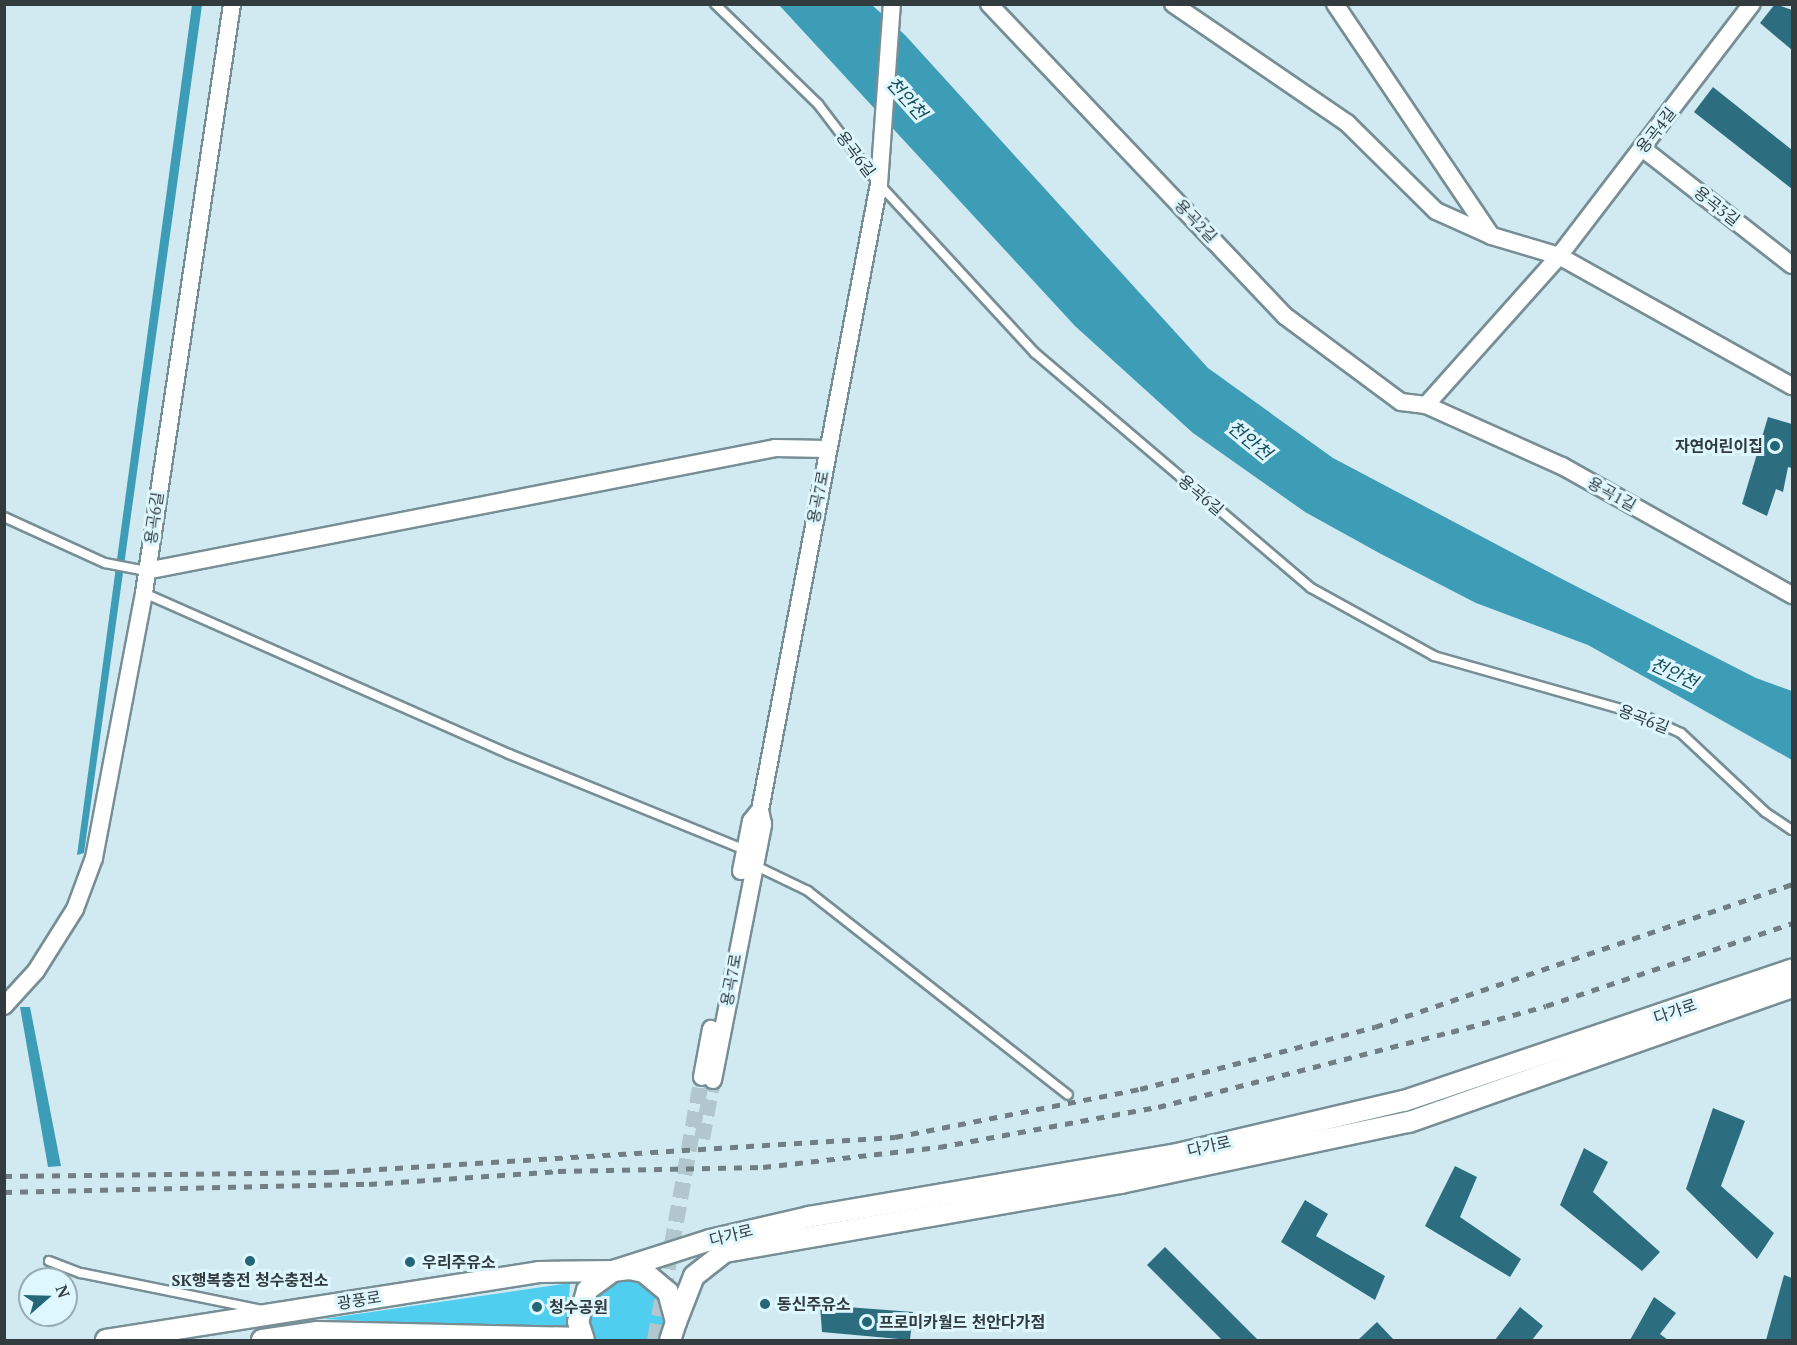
<!DOCTYPE html>
<html>
<head>
<meta charset="utf-8">
<style>
  body { margin:0 }
  #map { position:relative; width:1797px; height:1345px; overflow:hidden; background:#d1eaf1; font-family:"PT Serif","Noto Sans KR",serif }
  div>[style] { position:absolute }
  .green>* { inset:0; background:#50ceef }
  .water>* { inset:0; background:#3d9db7 }
  .building>* { inset:0; background:#2c6e80 }
  .minor-tunnel>* { height:16px; margin-top:-8px; transform-origin:0; background:repeating-linear-gradient(90deg,#b1c7cd 0 16px,transparent 0 24px) }
  .roads { filter:drop-shadow(2px 0 #778e95) drop-shadow(-2px 0 #778e95) drop-shadow(0 2px #778e95) drop-shadow(0 -2px #778e95) }
  .service>* { height:8px; margin:-4px; padding:0 4px; transform-origin:4px; border-radius:4px; background:#fff }
  .minor>* { height:16px; margin:-8px; padding:0 8px; transform-origin:8px; border-radius:8px; background:#fff }
  .tertiary>* { height:20px; margin:-10px; padding:0 10px; transform-origin:10px; border-radius:10px; background:#fff }
  .rail>* { height:4.5px; margin-top:-2.25px; transform-origin:0; background:repeating-linear-gradient(90deg,#6f7f83 0 8px,transparent 0 16px) }
  .dots>* { width:16px; height:16px; translate:-50% -50%; box-sizing:border-box; border:3px solid #def7ff; border-radius:50% }
  span { translate:-50% -50%; white-space:nowrap; text-align:center; line-height:1.15; -webkit-text-stroke:6px #def7ff; paint-order:stroke }
  .street-label { font-size:16px; color:#323c3f }
  .poi-label { font-size:16px; color:#323c3f; font-weight:700 }
  .right { translate:-100% -50%; text-align:right }
  .left { translate:0 -50%; text-align:left }
  .water-label { font-size:18px; color:#184e5c; font-style:italic }
  .frame { position:absolute; inset:0; border:6px solid #323c3f; pointer-events:none }
  .north { position:absolute; left:18px; top:1267px; width:60px; height:60px; box-sizing:border-box; background:#def7ff; border:2px solid #99acb2; border-radius:50%; rotate:70deg; font-size:16px; font-weight:700; line-height:24px; text-align:center; color:#323c3f }
  .north::after { content:''; display:block; margin:auto; width:21px; height:27px; background:#267; clip-path:polygon(50% 0,100% 100%,50% 72%,0 100%) }
</style>
</head>
<body>
<div id="map">
  <div class="green">
    <div style="clip-path:polygon(637px 1277px,666px 1302px,670px 1329px,663px 1340px,595px 1340px,588px 1315px,592px 1297px,614px 1279px)"></div>
    <div style="clip-path:polygon(570px 1283px,567px 1331px,323px 1319px)"></div>
  </div>
  <div class="water">
    <div style="clip-path:polygon(192px 5px,202px 5px,84px 853px,77px 855px)"></div>
    <div style="clip-path:polygon(779px 5px,872px 5px,905px 35px,1208px 368px,1333px 458px,1562px 579px,1756px 678px,1792px 691px,1792px 760px,1588px 645px,1476px 603px,1381px 554px,1305px 512px,1193px 433px,1075px 326px)"></div>
    <div style="clip-path:polygon(20px 1007px,30px 1007px,61px 1166px,48px 1167px)"></div>
  </div>
  <div class="building">
    <div style="clip-path:polygon(1775px 4px,1792px 10px,1792px 50px,1760px 23px)"></div>
    <div style="clip-path:polygon(1713px 87px,1792px 150px,1792px 189px,1694px 112px)"></div>
    <div style="clip-path:polygon(1768px 417px,1792px 424px,1792px 468px,1788px 467px,1783px 492px,1776px 489px,1767px 516px,1742px 504px)"></div>
    <div style="clip-path:polygon(1713px 1108px,1745px 1121px,1721px 1186px,1774px 1233px,1757px 1259px,1686px 1189px)"></div>
    <div style="clip-path:polygon(1584px 1148px,1608px 1162px,1593px 1192px,1660px 1252px,1642px 1271px,1560px 1205px)"></div>
    <div style="clip-path:polygon(1455px 1166px,1477px 1177px,1460px 1217px,1521px 1259px,1510px 1277px,1425px 1226px)"></div>
    <div style="clip-path:polygon(1305px 1200px,1328px 1214px,1316px 1236px,1385px 1276px,1375px 1300px,1281px 1242px)"></div>
    <div style="clip-path:polygon(1165px 1247px,1258px 1340px,1222px 1340px,1147px 1265px)"></div>
    <div style="clip-path:polygon(1784px 1275px,1792px 1278px,1792px 1340px,1766px 1340px)"></div>
    <div style="clip-path:polygon(1654px 1297px,1676px 1313px,1660px 1334px,1668px 1340px,1630px 1340px)"></div>
    <div style="clip-path:polygon(820px 1305px,913px 1312px,910px 1340px,822px 1332px)"></div>
    <div style="clip-path:polygon(1520px 1307px,1543px 1326px,1532px 1340px,1495px 1340px)"></div>
    <div style="clip-path:polygon(1377px 1322px,1394px 1340px,1358px 1340px)"></div>
  </div>
  <div class="minor-tunnel">
    <div style="left:702px;top:1139px;width:60px;rotate:-79.4deg"></div>
    <div style="left:655px;top:1340px;width:267px;rotate:-79.9deg"></div>
  </div>
  <div class="roads">
    <div class="service">
      <div style="left:715px;top:4px;width:144px;rotate:44.2deg"></div>
      <div style="left:818px;top:104px;width:101px;rotate:52.7deg"></div>
      <div style="left:879px;top:184px;width:230px;rotate:47.3deg"></div>
      <div style="left:1035px;top:353px;width:362px;rotate:40.4deg"></div>
      <div style="left:1311px;top:588px;width:141px;rotate:28.9deg"></div>
      <div style="left:1434px;top:656px;width:216px;rotate:15.8deg"></div>
      <div style="left:1642px;top:715px;width:43px;rotate:24.8deg"></div>
      <div style="left:1681px;top:733px;width:115px;rotate:43.2deg"></div>
      <div style="left:1765px;top:812px;width:32px;rotate:34deg"></div>
      <div style="left:4px;top:517px;width:111px;rotate:24.5deg"></div>
      <div style="left:105px;top:563px;width:42px;rotate:11deg"></div>
      <div style="left:144px;top:593px;width:399px;rotate:23.8deg"></div>
      <div style="left:509px;top:754px;width:255px;rotate:22.1deg"></div>
      <div style="left:754px;top:865px;width:60px;rotate:25.7deg"></div>
      <div style="left:808px;top:891px;width:330px;rotate:38.1deg"></div>
      <div style="left:49px;top:1261px;width:34px;rotate:21deg"></div>
      <div style="left:81px;top:1273px;width:181px;rotate:11.5deg"></div>
    </div>
    <div class="minor">
      <div style="left:989px;top:4px;width:430px;rotate:46.5deg"></div>
      <div style="left:1285px;top:316px;width:144px;rotate:36.6deg"></div>
      <div style="left:1401px;top:402px;width:25px;rotate:7deg"></div>
      <div style="left:1426px;top:405px;width:149px;rotate:24.2deg"></div>
      <div style="left:1562px;top:466px;width:264px;rotate:29.3deg"></div>
      <div style="left:1173px;top:4px;width:211px;rotate:34.4deg"></div>
      <div style="left:1347px;top:123px;width:125px;rotate:44.7deg"></div>
      <div style="left:1436px;top:211px;width:61px;rotate:24.1deg"></div>
      <div style="left:1492px;top:236px;width:70px;rotate:16.6deg"></div>
      <div style="left:1559px;top:256px;width:267px;rotate:29.2deg"></div>
      <div style="left:1335px;top:4px;width:279px;rotate:56deg"></div>
      <div style="left:1642px;top:148px;width:190px;rotate:38deg"></div>
      <div style="left:1426px;top:405px;width:200px;rotate:-48.2deg"></div>
      <div style="left:1559px;top:256px;width:317px;rotate:-52.6deg"></div>
      <div style="left:146px;top:571px;width:641px;rotate:-11.06deg"></div>
      <div style="left:775px;top:448px;width:52px;rotate:1.1deg"></div>
      <div style="left:741px;top:871px;width:51px;rotate:-78.7deg"></div>
      <div style="left:751px;top:821px;width:14px;rotate:-51deg"></div>
      <div style="left:4px;top:1006px;width:47px;rotate:-47.6deg"></div>
      <div style="left:36px;top:971px;width:73px;rotate:-57.8deg"></div>
      <div style="left:75px;top:909px;width:54px;rotate:-69.6deg"></div>
      <div style="left:94px;top:858px;width:270px;rotate:-79.3deg"></div>
      <div style="left:144px;top:593px;width:596px;rotate:-81.5deg"></div>
      <div style="left:702px;top:1077px;width:49px;rotate:-79.4deg"></div>
      <div style="left:713px;top:1080px;width:261px;rotate:-78.9deg"></div>
      <div style="left:763px;top:824px;width:14px;rotate:-102deg"></div>
      <div style="left:760px;top:810px;width:637px;rotate:-79.24deg"></div>
      <div style="left:879px;top:184px;width:180px;rotate:-85.9deg"></div>
    </div>
    <div class="tertiary">
      <div style="left:676px;top:1322px;width:49px;rotate:-68.6deg"></div>
      <div style="left:694px;top:1276px;width:39px;rotate:-38deg"></div>
      <div style="left:725px;top:1252px;width:402px;rotate:-9.9deg"></div>
      <div style="left:1121px;top:1183px;width:294px;rotate:-12deg"></div>
      <div style="left:1409px;top:1122px;width:406px;rotate:-19.4deg"></div>
      <div style="left:106px;top:1340px;width:438px;rotate:-8.9deg"></div>
      <div style="left:539px;top:1272px;width:74px;rotate:-0.8deg"></div>
      <div style="left:613px;top:1271px;width:102px;rotate:-17.7deg"></div>
      <div style="left:710px;top:1240px;width:102px;rotate:-13.1deg"></div>
      <div style="left:809px;top:1217px;width:369px;rotate:-9.7deg"></div>
      <div style="left:1173px;top:1155px;width:237px;rotate:-13.2deg"></div>
      <div style="left:1404px;top:1101px;width:410px;rotate:-18.7deg"></div>
      <div style="left:262px;top:1340px;width:56px;rotate:-8.3deg"></div>
      <div style="left:317px;top:1332px;width:265px;rotate:1.3deg"></div>
      <div style="left:584px;top:1340px;width:19px;rotate:-108deg"></div>
      <div style="left:578px;top:1322px;width:33px;rotate:-74deg"></div>
      <div style="left:587px;top:1290px;width:32px;rotate:-36deg"></div>
      <div style="left:613px;top:1271px;width:16px;rotate:-7deg"></div>
      <div style="left:629px;top:1269px;width:15px;rotate:11deg"></div>
      <div style="left:644px;top:1272px;width:31px;rotate:40deg"></div>
      <div style="left:668px;top:1292px;width:31px;rotate:75deg"></div>
      <div style="left:676px;top:1322px;width:19px;rotate:108deg"></div>
    </div>
  </div>
  <div class="rail">
    <div style="left:4px;top:1176px;width:327px;rotate:-0.7deg"></div>
    <div style="left:331px;top:1172px;width:565px;rotate:-3.55deg"></div>
    <div style="left:895px;top:1137px;width:250px;rotate:-11.1deg"></div>
    <div style="left:1140px;top:1089px;width:243px;rotate:-14.8deg"></div>
    <div style="left:1375px;top:1027px;width:441px;rotate:-18.9deg"></div>
    <div style="left:4px;top:1192px;width:365px;rotate:-1.3deg"></div>
    <div style="left:369px;top:1184px;width:189px;rotate:-3.9deg"></div>
    <div style="left:558px;top:1171px;width:205px;rotate:-1.1deg"></div>
    <div style="left:763px;top:1167px;width:177px;rotate:-6.5deg"></div>
    <div style="left:939px;top:1147px;width:223px;rotate:-10.4deg"></div>
    <div style="left:1158px;top:1107px;width:302px;rotate:-14.4deg"></div>
    <div style="left:1451px;top:1032px;width:98px;rotate:-15.3deg"></div>
    <div style="left:1546px;top:1006px;width:260px;rotate:-18.6deg"></div>
  </div>
  <div class="dots">
    <div style="left:1775px;top:446px;background:#267"></div>
    <div style="left:250px;top:1261px;background:#267"></div>
    <div style="left:410px;top:1262px;background:#267"></div>
    <div style="left:765px;top:1304px;background:#267"></div>
    <div style="left:537px;top:1307px;background:#267"></div>
    <div style="left:867px;top:1322px;background:#267"></div>
  </div>
  <div class="street-label">
    <span style="left:1656px;top:130px;rotate:-52deg">용곡4길</span>
    <span style="left:856px;top:154px;rotate:53deg">용곡6길</span>
    <span style="left:1717px;top:206px;rotate:38deg">용곡3길</span>
    <span style="left:1196px;top:221px;rotate:46deg">용곡2길</span>
    <span style="left:1612px;top:494px;rotate:29deg">용곡1길</span>
    <span style="left:1201px;top:495px;rotate:40deg">용곡6길</span>
    <span style="left:818px;top:497px;rotate:-79deg">용곡7로</span>
    <span style="left:154px;top:518px;rotate:-82deg">용곡6길</span>
    <span style="left:1644px;top:719px;rotate:21deg">용곡6길</span>
    <span style="left:731px;top:980px;rotate:-80deg">용곡7로</span>
    <span style="left:1675px;top:1011px;rotate:-19deg">다가로</span>
    <span style="left:1209px;top:1146px;rotate:-13deg">다가로</span>
    <span style="left:731px;top:1235px;rotate:-14deg">다가로</span>
    <span style="left:359px;top:1300px;rotate:-9deg">광풍로</span>
  </div>
  <div class="poi-label">
    <span class="right" style="left:1763px;top:446px">자연어린이집</span>
    <span class="left" style="left:422px;top:1262px">우리주유소</span>
    <span style="left:250px;top:1280px">SK행복충전 청수충전소</span>
    <span class="left" style="left:777px;top:1304px">동신주유소</span>
    <span class="left" style="left:549px;top:1307px">청수공원</span>
    <span class="left" style="left:879px;top:1322px">프로미카월드 천안다가점</span>
  </div>
  <div class="water-label">
    <span style="left:907px;top:98px;rotate:48deg">천안천</span>
    <span style="left:1250px;top:440px;rotate:39deg">천안천</span>
    <span style="left:1674px;top:673px;rotate:25deg">천안천</span>
  </div>
  <div class="frame"></div>
  <div class="north">N</div>
</div>
</body>
</html>
